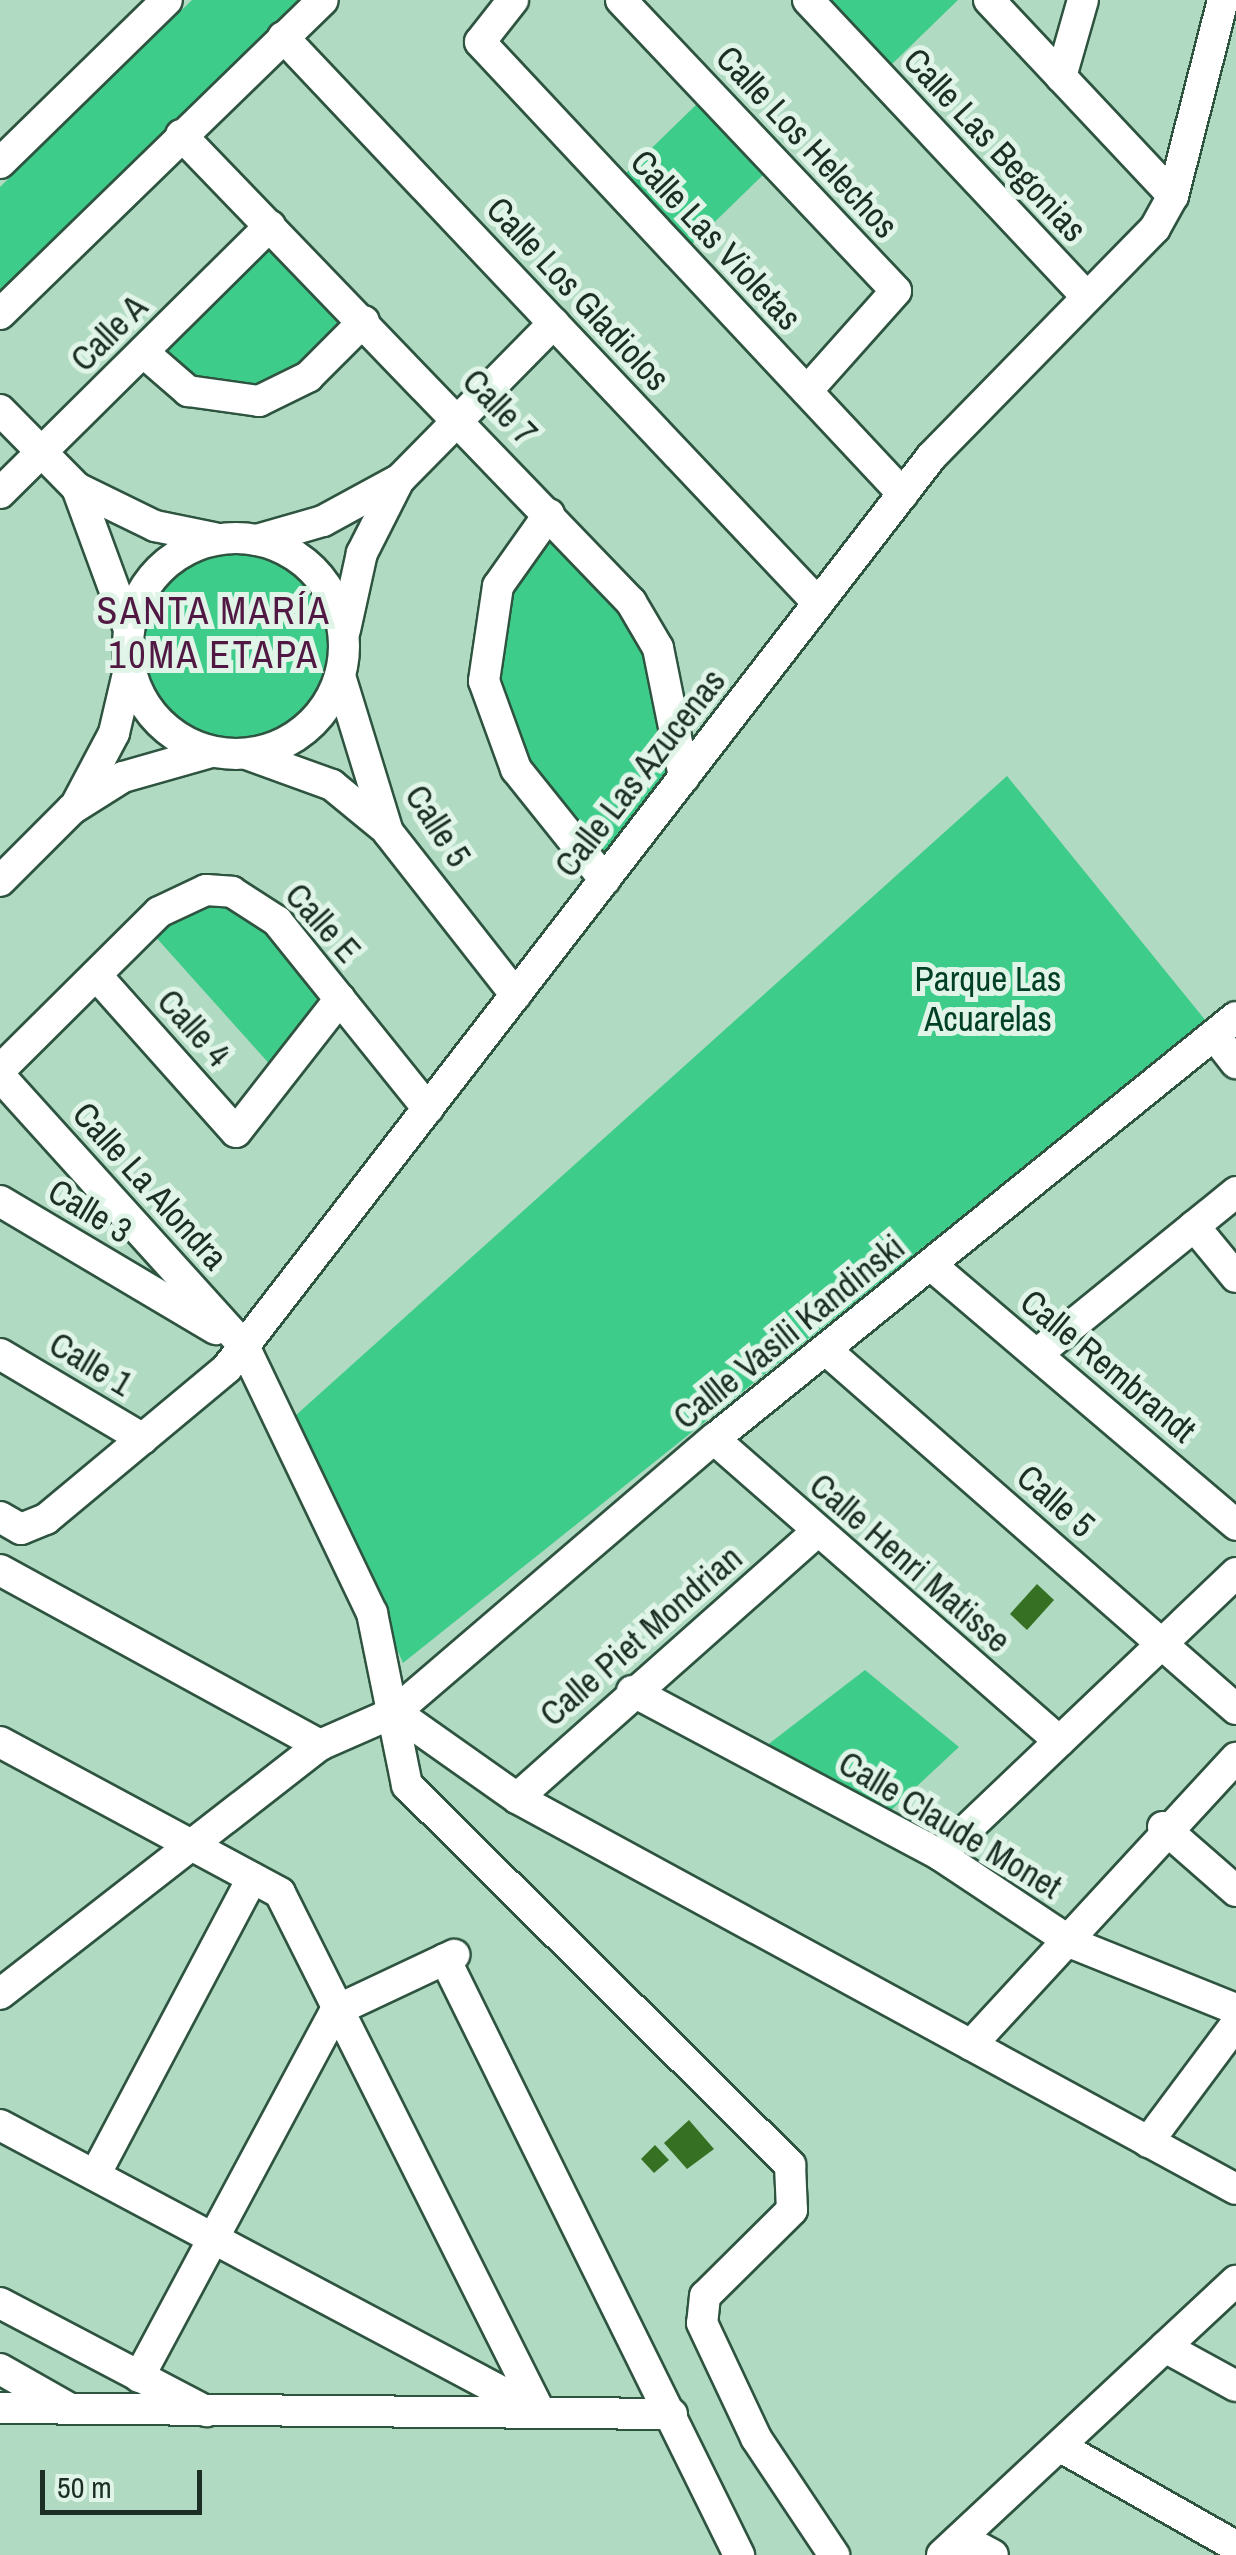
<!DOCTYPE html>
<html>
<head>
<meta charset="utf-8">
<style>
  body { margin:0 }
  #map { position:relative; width:1236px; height:2555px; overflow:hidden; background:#b0dac1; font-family:"Archivo Narrow",sans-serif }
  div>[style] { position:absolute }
  .green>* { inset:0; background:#3ecc8b }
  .round { border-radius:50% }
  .building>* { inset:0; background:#367023 }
  .roads { filter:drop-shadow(2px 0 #2e5440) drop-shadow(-2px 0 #2e5440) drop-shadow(0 2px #2e5440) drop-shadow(0 -2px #2e5440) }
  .minor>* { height:30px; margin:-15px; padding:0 15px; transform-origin:15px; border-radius:15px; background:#fff }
  .minor>.ring { margin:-15px; padding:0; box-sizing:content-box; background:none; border:30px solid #fff; border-radius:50% }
  span { translate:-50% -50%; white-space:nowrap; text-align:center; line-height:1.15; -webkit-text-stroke:10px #e0f5e8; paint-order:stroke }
  .street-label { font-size:35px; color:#1d2e24 }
  .park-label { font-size:35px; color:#014026 }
  .neighbourhood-label { font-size:38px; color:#501842; letter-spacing:2.5px }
  .scale { position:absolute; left:40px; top:2470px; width:162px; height:45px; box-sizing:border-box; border:5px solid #1d2e24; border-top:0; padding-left:12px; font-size:30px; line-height:35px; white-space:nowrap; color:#1d2e24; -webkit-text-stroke:8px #e0f5e8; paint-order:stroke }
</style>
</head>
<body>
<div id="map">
  <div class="green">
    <div style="clip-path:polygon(192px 0,305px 0,0 297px,0 187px)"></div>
    <div style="clip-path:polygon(825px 0,958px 0,889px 67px)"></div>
    <div style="clip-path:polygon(698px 103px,765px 173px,692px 244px,625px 174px)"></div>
    <div style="clip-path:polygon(271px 240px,350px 320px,279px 386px,199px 386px,157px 351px)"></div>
    <div style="clip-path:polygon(548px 529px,643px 642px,671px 772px,604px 860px,522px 758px,494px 687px,502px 606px)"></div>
    <div class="round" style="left:138px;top:549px;width:196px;height:196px"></div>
    <div style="clip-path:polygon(1007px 776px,1206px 1021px,403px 1663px,295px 1416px)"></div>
    <div style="clip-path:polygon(212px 899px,261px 917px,329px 1000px,273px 1068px,153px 934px,179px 910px)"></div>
    <div style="clip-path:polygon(865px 1670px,959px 1747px,887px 1814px,766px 1746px)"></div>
  </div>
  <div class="building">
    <div style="clip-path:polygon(1037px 1584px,1054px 1600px,1027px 1630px,1010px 1614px)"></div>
    <div style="clip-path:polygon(689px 2120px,714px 2149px,687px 2169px,664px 2143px)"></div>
    <div style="clip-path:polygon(655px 2145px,669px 2160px,654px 2173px,641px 2159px)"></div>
  </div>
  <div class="roads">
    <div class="minor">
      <div style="left:513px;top:0;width:53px;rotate:128.2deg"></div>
      <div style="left:480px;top:42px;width:619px;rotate:46.9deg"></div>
      <div style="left:621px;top:0;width:400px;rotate:46.6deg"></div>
      <div style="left:896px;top:291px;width:134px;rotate:131.7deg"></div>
      <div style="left:808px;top:0;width:407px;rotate:46.8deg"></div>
      <div style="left:989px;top:0;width:269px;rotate:46.8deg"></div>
      <div style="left:283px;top:37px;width:779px;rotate:46.61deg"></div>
      <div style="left:1061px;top:77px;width:80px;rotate:-74.1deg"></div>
      <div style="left:181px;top:135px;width:649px;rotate:46.06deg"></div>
      <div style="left:631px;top:602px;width:53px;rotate:59.6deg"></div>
      <div style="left:658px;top:648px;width:132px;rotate:78.6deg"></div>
      <div style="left:0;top:163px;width:233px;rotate:-44.3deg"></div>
      <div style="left:0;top:314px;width:450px;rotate:-44.2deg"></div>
      <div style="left:143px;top:352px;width:60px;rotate:40.9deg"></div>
      <div style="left:188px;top:391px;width:72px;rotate:8deg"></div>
      <div style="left:259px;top:401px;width:55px;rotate:-26.1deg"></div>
      <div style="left:308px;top:377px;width:79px;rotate:-45deg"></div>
      <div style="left:0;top:410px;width:110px;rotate:45.4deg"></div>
      <div style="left:77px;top:488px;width:87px;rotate:26deg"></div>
      <div style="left:155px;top:526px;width:60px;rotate:11.5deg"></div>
      <div style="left:77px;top:488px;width:150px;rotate:69.8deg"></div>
      <div style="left:0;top:493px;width:380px;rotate:-44.7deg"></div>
      <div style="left:549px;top:514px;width:88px;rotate:125.3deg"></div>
      <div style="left:498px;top:586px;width:96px;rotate:98.4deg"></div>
      <div style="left:484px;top:681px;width:94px;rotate:70deg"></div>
      <div style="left:516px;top:769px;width:142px;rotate:51.3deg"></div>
      <div class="ring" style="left:128px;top:538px;width:186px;height:186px"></div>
      <div style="left:257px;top:540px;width:69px;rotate:-16.1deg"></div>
      <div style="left:323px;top:521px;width:88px;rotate:-28.6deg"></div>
      <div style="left:400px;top:479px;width:219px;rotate:-45.4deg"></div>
      <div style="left:345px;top:630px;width:79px;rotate:-77.6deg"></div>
      <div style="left:362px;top:553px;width:80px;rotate:-63.1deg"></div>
      <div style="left:340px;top:676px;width:163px;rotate:72.9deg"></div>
      <div style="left:388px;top:832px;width:207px;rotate:51.9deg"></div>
      <div style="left:249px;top:755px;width:88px;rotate:19.9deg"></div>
      <div style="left:332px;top:785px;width:65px;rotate:39.4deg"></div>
      <div style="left:77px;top:803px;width:79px;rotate:-62.1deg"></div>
      <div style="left:114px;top:733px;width:70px;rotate:-76.8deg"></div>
      <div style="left:0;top:881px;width:102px;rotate:-45deg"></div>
      <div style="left:72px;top:809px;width:60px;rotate:-32.1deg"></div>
      <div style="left:123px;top:777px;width:91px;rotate:-15.9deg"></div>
      <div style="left:96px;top:975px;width:210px;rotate:48.3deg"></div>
      <div style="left:236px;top:1132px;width:169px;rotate:-52deg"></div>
      <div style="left:1214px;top:1035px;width:36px;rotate:52deg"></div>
      <div style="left:0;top:1070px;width:224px;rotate:-44.8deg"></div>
      <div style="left:159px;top:912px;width:52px;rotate:-25.1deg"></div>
      <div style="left:206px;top:890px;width:26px;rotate:4deg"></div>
      <div style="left:232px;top:892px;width:54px;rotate:32.8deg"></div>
      <div style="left:277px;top:921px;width:241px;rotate:51.2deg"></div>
      <div style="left:0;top:1076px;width:364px;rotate:47.9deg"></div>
      <div style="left:244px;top:1346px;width:296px;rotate:64.4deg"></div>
      <div style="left:372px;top:1613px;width:176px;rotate:78.5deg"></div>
      <div style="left:407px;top:1785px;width:540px;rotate:44.77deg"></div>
      <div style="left:790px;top:2165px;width:45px;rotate:87.5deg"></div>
      <div style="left:792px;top:2210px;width:122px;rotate:135.3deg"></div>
      <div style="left:705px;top:2296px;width:27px;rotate:96deg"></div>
      <div style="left:702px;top:2323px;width:127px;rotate:64.8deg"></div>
      <div style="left:756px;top:2438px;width:141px;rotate:56.3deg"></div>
      <div style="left:0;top:1201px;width:251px;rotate:30.7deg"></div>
      <div style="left:1194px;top:1226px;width:66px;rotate:50.5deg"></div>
      <div style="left:931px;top:1265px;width:401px;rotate:40.4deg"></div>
      <div style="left:826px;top:1350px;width:545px;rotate:41.21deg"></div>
      <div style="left:0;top:1354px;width:166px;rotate:30.7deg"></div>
      <div style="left:1037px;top:1354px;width:257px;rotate:-39.1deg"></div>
      <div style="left:714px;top:1439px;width:459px;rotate:41.2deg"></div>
      <div style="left:0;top:1517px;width:24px;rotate:30deg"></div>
      <div style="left:21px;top:1529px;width:27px;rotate:-22deg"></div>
      <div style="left:46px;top:1519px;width:236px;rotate:-39.8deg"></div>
      <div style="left:227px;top:1368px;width:1151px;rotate:-52.3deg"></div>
      <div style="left:931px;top:457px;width:320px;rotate:-45.6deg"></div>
      <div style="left:1155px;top:228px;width:37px;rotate:-61deg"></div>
      <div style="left:1173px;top:196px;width:202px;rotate:-75.7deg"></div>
      <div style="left:0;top:1570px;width:365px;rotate:28.7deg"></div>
      <div style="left:632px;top:1691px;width:349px;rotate:28deg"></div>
      <div style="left:940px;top:1855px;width:161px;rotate:33.6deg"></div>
      <div style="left:1074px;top:1944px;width:175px;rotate:21.9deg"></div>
      <div style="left:395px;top:1712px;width:149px;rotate:35.2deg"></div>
      <div style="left:517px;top:1798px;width:818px;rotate:28.54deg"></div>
      <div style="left:0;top:1742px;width:318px;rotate:28.3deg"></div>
      <div style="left:280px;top:1893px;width:580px;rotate:63.39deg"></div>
      <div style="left:517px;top:1798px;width:401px;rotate:-41.6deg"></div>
      <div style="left:1163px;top:1827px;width:97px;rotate:41.2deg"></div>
      <div style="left:940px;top:1855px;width:409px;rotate:-43.6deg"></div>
      <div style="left:445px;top:1959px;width:665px;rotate:63.74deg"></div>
      <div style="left:0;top:1994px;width:405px;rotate:-37.9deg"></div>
      <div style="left:320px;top:1745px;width:82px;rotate:-23.7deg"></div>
      <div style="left:395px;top:1712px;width:420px;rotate:-40.6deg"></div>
      <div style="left:714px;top:1439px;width:671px;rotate:-38.95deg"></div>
      <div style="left:971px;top:2045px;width:391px;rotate:-47.3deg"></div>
      <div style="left:0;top:2125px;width:607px;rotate:28deg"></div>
      <div style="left:1148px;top:2142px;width:147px;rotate:-53.3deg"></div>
      <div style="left:95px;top:2175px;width:336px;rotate:-62.1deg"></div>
      <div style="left:0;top:2303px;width:233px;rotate:27.7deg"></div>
      <div style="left:1165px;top:2347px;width:81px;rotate:28.8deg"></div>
      <div style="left:0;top:2369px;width:77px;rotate:29.6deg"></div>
      <div style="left:139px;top:2377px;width:415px;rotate:-61.8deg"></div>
      <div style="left:335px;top:2011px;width:132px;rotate:-25.2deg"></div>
      <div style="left:0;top:2408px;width:672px;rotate:0.51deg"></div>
      <div style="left:1061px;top:2447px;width:197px;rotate:29.6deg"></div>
      <div style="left:961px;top:2538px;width:36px;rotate:28deg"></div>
      <div style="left:942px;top:2555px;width:402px;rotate:-43deg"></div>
    </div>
  </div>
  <div class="street-label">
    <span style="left:807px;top:142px;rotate:47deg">Calle Los Helechos</span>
    <span style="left:995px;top:145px;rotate:47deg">Calle Las Begonias</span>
    <span style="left:716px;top:240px;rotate:47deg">Calle Las Violetas</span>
    <span style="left:578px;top:294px;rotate:47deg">Calle Los Gladiolos</span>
    <span style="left:109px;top:333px;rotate:-45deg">Calle A</span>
    <span style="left:500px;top:407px;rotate:46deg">Calle 7</span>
    <span style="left:640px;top:773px;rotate:-52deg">Calle Las Azucenas</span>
    <span style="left:438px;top:826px;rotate:57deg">Calle 5</span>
    <span style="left:323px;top:923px;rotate:48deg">Calle E</span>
    <span style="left:194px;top:1028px;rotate:48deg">Calle 4</span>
    <span style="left:150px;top:1186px;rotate:48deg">Calle La Alondra</span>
    <span style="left:90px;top:1211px;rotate:31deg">Calle 3</span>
    <span style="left:789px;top:1332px;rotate:-39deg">Callle Vasili Kandinski</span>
    <span style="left:91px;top:1364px;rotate:31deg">Calle 1</span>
    <span style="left:1108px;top:1366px;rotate:40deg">Calle Rembrandt</span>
    <span style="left:1056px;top:1501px;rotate:41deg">Calle 5</span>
    <span style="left:910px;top:1563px;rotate:41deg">Calle Henri Matisse</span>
    <span style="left:641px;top:1636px;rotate:-41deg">Calle Piet Mondrian</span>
    <span style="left:950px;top:1825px;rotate:31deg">Calle Claude Monet</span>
  </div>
  <div class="park-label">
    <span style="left:988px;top:999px">Parque Las<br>Acuarelas</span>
  </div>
  <div class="neighbourhood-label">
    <span style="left:214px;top:633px">SANTA MARÍA<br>10MA ETAPA</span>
  </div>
  <div class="scale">50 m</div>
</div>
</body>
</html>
